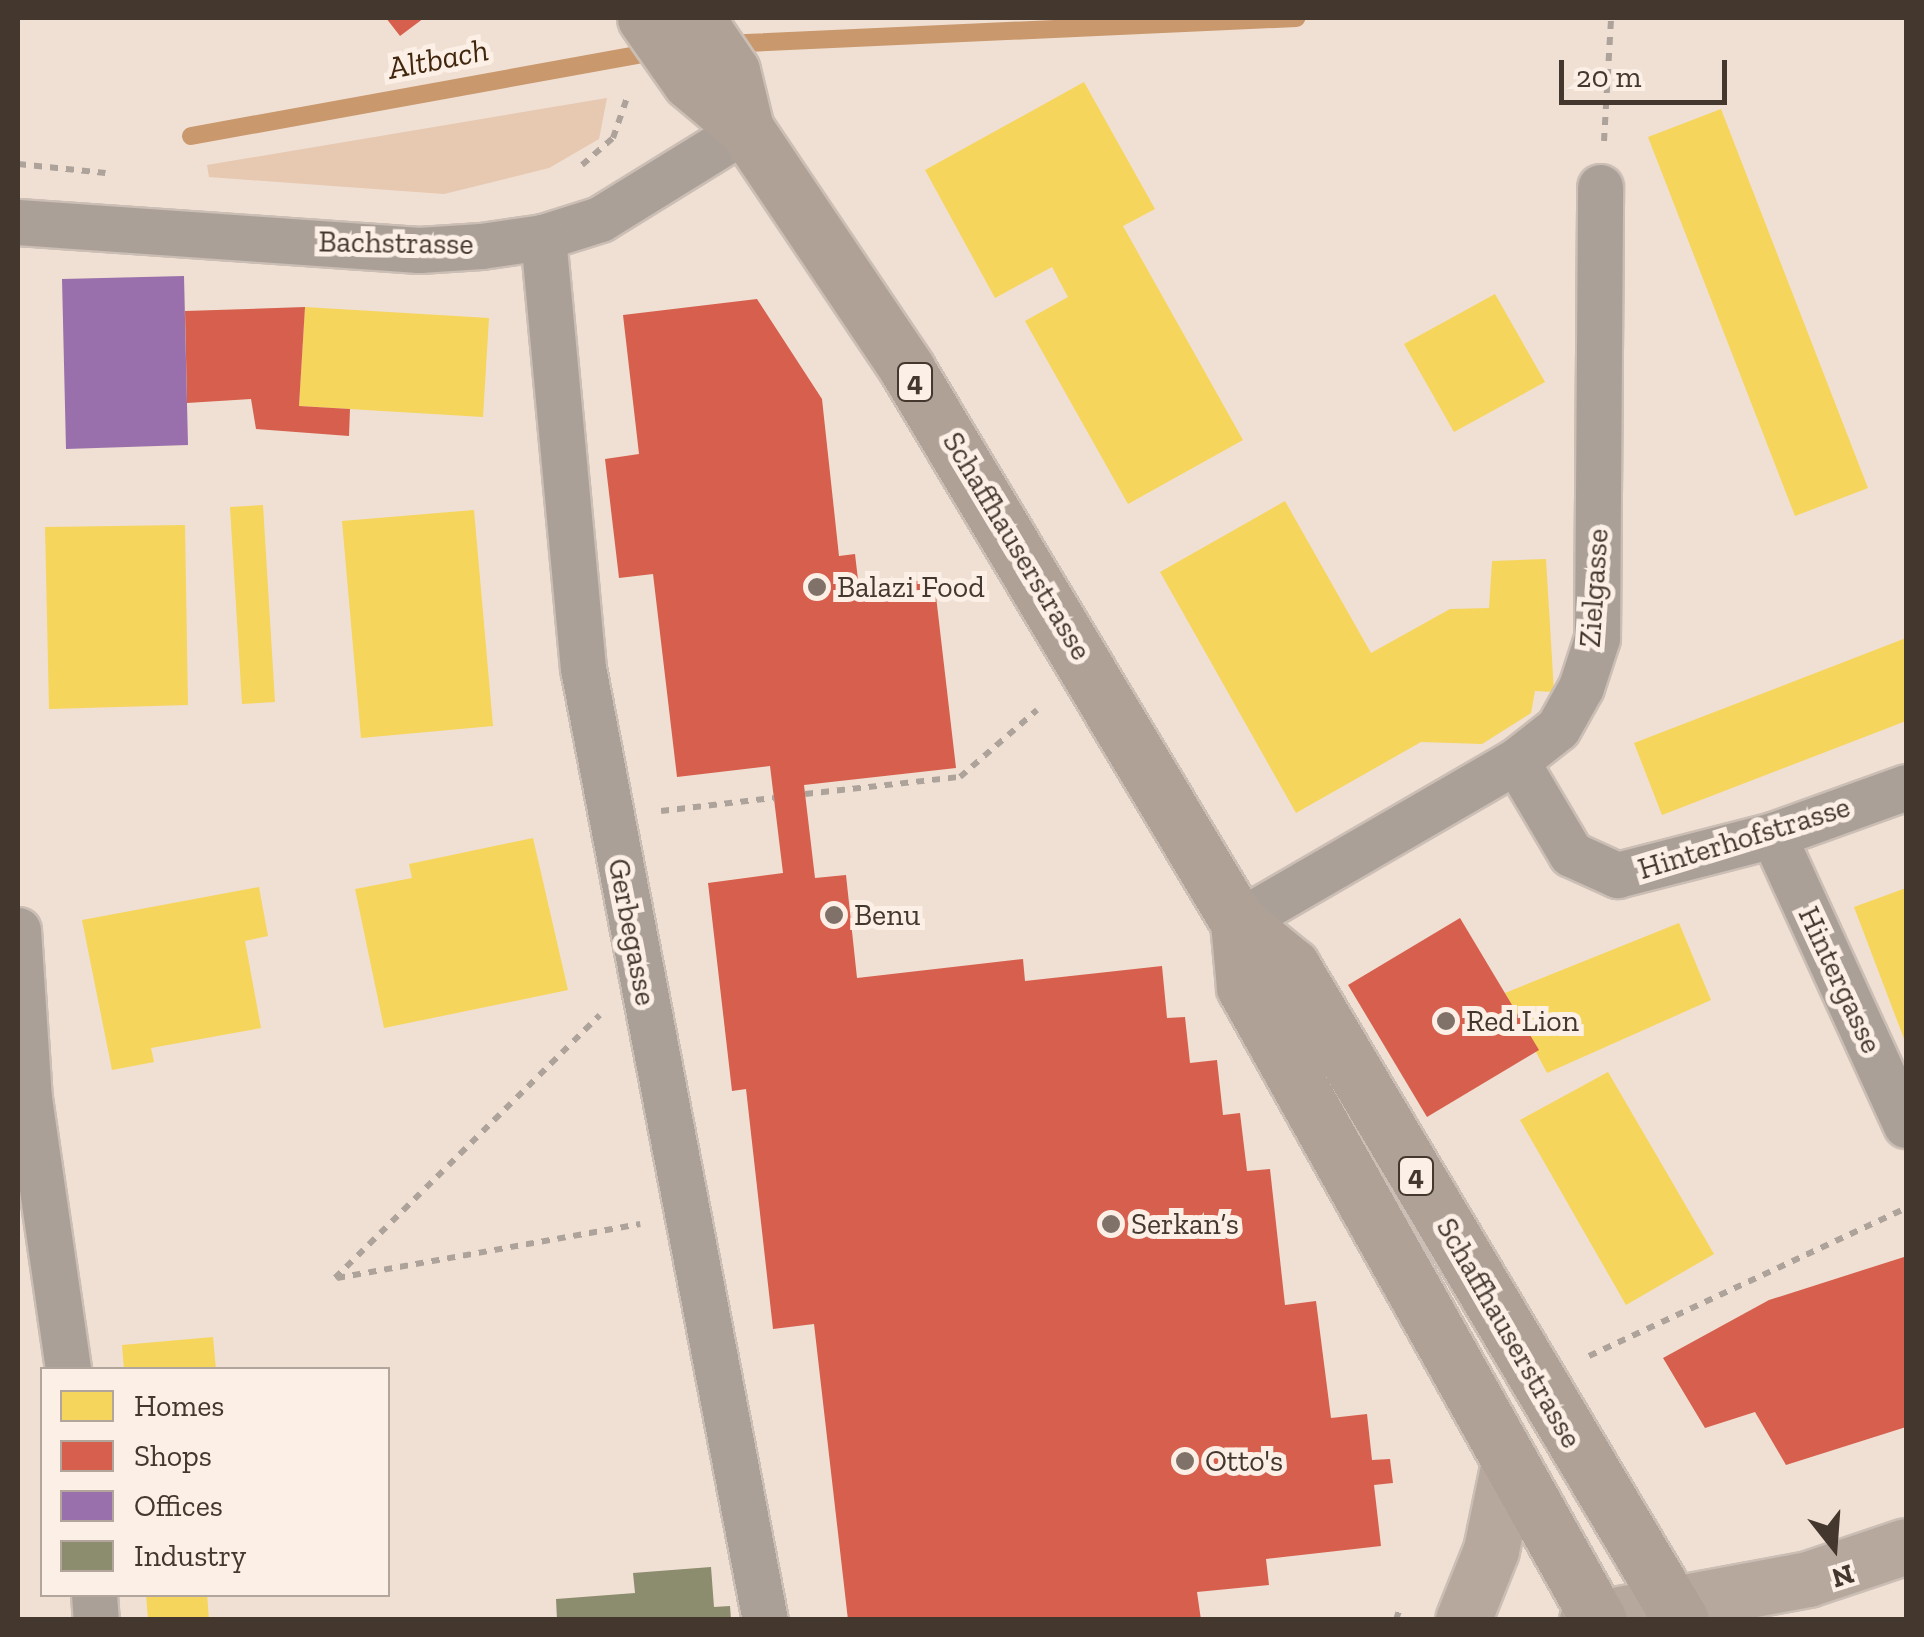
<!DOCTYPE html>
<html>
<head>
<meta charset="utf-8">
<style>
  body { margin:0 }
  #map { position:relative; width:1924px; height:1637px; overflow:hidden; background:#f0dfd3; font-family:"Zilla Slab",serif }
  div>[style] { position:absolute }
  .green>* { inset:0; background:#e7c8b0 }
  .homes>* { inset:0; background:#f6d55c }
  .shops>* { inset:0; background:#d6604d }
  .offices>* { inset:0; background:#9970ab }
  .industry>* { inset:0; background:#8c8c6e }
  .stream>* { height:18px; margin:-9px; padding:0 9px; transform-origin:9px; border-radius:9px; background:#c9986d }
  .path>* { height:6px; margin-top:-3px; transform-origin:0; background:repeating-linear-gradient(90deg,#ada39a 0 8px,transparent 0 16px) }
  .roads { filter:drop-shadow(2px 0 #cbbeb4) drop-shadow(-2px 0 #cbbeb4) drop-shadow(0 2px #cbbeb4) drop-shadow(0 -2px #cbbeb4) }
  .minor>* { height:45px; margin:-22.5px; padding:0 22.5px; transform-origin:22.5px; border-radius:22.5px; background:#aba098 }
  .secondary>* { height:55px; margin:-27.5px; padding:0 27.5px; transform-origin:27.5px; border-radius:27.5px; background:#b6a89d }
  .primary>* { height:55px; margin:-27.5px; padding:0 27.5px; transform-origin:27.5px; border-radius:27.5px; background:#afa195 }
  .dots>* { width:28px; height:28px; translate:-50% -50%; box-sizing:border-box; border:5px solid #fbefe6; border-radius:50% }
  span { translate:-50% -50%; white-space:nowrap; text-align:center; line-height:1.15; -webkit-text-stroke:10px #fbefe6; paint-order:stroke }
  .shield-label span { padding:2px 8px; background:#fbefe6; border:2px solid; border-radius:8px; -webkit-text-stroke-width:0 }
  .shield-label { font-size:28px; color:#43372e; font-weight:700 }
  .street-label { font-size:30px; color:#43372e }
  .poi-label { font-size:30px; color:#43372e }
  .left { translate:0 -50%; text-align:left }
  .water-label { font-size:32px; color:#41260d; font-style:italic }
  .frame { position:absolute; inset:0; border:20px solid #43372e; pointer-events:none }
  .legend { position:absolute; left:40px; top:1367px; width:350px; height:230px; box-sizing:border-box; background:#fbefe6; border:2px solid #b1a59c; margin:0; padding:12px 18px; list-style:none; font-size:30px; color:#43372e }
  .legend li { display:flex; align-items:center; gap:20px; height:50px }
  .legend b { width:50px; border:2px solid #b1a59c }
  .north { position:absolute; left:1784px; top:1497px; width:100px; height:100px; -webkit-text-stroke:8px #fbefe6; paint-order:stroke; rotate:163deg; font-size:28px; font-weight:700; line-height:40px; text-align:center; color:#43372e }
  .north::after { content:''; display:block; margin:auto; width:35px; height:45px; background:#43372e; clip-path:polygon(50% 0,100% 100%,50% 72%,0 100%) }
  .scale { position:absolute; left:1559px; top:60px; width:168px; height:45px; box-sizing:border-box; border:5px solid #43372e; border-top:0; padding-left:12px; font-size:30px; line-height:35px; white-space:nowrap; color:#43372e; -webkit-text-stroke:8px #fbefe6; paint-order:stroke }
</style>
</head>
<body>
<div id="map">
  <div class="green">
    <div style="clip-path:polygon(607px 98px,599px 139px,549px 168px,444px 194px,209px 177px,207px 165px)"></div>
  </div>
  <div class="homes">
    <div style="clip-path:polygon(1084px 82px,1155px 209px,1123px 226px,1243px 440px,1128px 504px,1025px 321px,1068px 297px,1052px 267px,995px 298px,925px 170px)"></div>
    <div style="clip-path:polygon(1721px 109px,1868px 488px,1795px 516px,1648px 137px)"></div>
    <div style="clip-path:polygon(1495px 294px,1545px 382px,1454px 432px,1404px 344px)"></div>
    <div style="clip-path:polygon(305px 307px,489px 318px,483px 417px,299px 406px)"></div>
    <div style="clip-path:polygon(1285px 501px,1371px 653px,1450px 609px,1489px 608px,1492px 561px,1546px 559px,1554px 692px,1535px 691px,1531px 713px,1482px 744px,1421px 742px,1296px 813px,1160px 572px)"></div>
    <div style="clip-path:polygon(263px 505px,275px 702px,242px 704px,230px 507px)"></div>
    <div style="clip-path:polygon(474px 510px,493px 726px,361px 738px,342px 521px)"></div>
    <div style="clip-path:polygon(185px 525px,188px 705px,49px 709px,45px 527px)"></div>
    <div style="clip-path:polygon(1906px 638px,1906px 721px,1662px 815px,1634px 743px)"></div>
    <div style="clip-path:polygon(533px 838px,568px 990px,384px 1028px,355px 889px,412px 878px,409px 864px)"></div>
    <div style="clip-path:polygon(259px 887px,268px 936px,245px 941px,261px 1028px,151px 1048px,154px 1062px,112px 1070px,82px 920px)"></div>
    <div style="clip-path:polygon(1906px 888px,1906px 1044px,1854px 907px)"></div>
    <div style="clip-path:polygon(1679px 923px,1711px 1000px,1547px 1073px,1505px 993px)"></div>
    <div style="clip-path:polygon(1608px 1072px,1714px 1254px,1626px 1305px,1520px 1120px)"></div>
    <div style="clip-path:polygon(213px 1337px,216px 1370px,124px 1370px,122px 1345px)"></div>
    <div style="clip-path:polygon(146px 1594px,207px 1594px,209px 1620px,148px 1620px)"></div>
  </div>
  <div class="shops">
    <div style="clip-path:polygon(386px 18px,424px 18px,400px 36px)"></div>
    <div style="clip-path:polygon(757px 299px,822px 399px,839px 556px,855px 554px,859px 588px,934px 579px,956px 768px,804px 785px,815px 878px,846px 875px,857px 978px,1023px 959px,1025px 981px,1162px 966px,1167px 1018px,1185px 1017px,1190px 1063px,1217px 1060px,1223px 1115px,1240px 1113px,1247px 1171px,1270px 1169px,1285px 1305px,1316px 1301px,1331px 1418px,1367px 1414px,1372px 1460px,1390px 1459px,1393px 1483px,1374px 1485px,1381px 1546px,1266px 1559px,1269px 1585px,1197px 1592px,1201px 1620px,848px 1620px,814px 1324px,773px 1329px,746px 1089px,732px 1091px,708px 883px,783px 873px,770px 766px,677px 777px,653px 574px,619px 578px,605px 459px,639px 454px,623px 315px)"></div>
    <div style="clip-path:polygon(305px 307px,299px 406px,350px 409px,349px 436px,256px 429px,251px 399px,187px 403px,185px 311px)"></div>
    <div style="clip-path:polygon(1460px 918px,1539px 1050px,1427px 1117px,1348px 985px)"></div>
    <div style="clip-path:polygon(1904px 1257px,1906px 1427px,1786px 1465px,1755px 1412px,1705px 1428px,1663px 1358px,1769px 1300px)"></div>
  </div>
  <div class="offices">
    <div style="clip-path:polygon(184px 276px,188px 445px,66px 449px,62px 279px)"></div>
  </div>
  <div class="industry">
    <div style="clip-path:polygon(711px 1567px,714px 1607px,730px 1606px,731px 1620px,557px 1620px,556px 1599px,635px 1593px,633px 1573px)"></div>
  </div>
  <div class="stream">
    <div style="left:723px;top:44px;width:574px;rotate:-2.6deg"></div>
    <div style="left:191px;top:136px;width:475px;rotate:-10.3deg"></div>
  </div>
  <div class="path">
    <div style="left:1604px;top:141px;width:123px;rotate:-86.7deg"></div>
    <div style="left:18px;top:164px;width:88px;rotate:5.8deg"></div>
    <div style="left:582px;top:165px;width:41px;rotate:-41.1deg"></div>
    <div style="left:613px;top:138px;width:46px;rotate:-70.8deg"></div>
    <div style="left:805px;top:794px;width:156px;rotate:-6.3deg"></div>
    <div style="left:960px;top:777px;width:102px;rotate:-41deg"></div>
    <div style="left:661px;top:811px;width:114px;rotate:-6.6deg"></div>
    <div style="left:335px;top:1278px;width:373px;rotate:-44.8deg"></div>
    <div style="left:337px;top:1278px;width:308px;rotate:-10.1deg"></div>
    <div style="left:1589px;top:1356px;width:350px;rotate:-25deg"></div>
    <div style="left:1396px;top:1620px;width:13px;rotate:-72deg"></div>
  </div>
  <div class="roads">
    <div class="minor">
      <div style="left:18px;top:222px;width:402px;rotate:4deg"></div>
      <div style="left:419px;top:250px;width:62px;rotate:-3.7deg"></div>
      <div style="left:481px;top:246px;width:63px;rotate:-8.3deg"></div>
      <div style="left:543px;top:237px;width:60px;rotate:-17.5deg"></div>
      <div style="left:600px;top:219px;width:172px;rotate:-31.7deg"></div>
      <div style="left:543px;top:237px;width:433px;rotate:84.7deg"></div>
      <div style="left:583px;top:668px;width:969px;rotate:79.18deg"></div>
      <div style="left:1516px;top:761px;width:108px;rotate:59.4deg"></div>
      <div style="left:1571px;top:854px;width:51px;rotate:24.5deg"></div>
      <div style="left:1617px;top:875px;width:161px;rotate:-14.4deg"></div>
      <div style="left:1773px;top:835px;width:141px;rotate:-19.8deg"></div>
      <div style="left:1773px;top:835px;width:319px;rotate:65.4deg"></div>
      <div style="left:1238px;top:922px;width:321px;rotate:-30.1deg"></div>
      <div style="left:1516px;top:761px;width:53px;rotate:-38.2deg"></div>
      <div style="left:1558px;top:728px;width:47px;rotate:-60.7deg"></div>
      <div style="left:1581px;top:687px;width:52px;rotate:-71.9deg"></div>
      <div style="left:1597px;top:638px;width:451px;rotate:-89.6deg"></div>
      <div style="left:18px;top:930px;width:168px;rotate:86.3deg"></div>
      <div style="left:29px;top:1098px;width:275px;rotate:81.8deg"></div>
      <div style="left:94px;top:1594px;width:26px;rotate:86deg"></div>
    </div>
    <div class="secondary">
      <div style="left:1463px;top:1620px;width:75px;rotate:-68.2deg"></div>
      <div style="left:1491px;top:1550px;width:85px;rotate:-78.4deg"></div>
      <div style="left:1587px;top:1620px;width:225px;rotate:-10.5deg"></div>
      <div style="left:1808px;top:1579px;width:103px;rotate:-18.6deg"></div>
    </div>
    <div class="primary">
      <div style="left:645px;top:18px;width:78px;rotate:54.9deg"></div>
      <div style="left:690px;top:82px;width:73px;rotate:40deg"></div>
      <div style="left:746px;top:129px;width:289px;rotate:56.1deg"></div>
      <div style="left:907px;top:369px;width:644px;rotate:59.1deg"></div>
      <div style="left:1238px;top:922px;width:70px;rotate:39.2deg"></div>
      <div style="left:1292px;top:966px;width:761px;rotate:59.26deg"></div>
      <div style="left:696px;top:18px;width:64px;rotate:55.8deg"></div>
      <div style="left:732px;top:71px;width:60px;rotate:76.4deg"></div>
      <div style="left:1238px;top:922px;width:65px;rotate:84.7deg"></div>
      <div style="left:1244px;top:987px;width:726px;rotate:60.72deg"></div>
    </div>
  </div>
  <div class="dots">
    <div style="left:817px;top:587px;background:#807268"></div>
    <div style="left:834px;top:915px;background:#807268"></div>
    <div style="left:1446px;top:1021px;background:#807268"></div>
    <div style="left:1111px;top:1224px;background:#807268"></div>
    <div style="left:1185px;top:1461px;background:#807268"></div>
  </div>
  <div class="shield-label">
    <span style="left:915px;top:382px">4</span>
    <span style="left:1416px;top:1176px">4</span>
  </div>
  <div class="street-label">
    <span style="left:396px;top:243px;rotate:1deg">Bachstrasse</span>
    <span style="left:1017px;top:546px;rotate:59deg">Schaffhauserstrasse</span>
    <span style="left:1594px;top:588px;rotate:-86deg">Zielgasse</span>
    <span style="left:1744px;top:838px;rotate:-17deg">Hinterhofstrasse</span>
    <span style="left:632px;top:932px;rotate:79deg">Gerbegasse</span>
    <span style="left:1840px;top:980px;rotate:65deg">Hintergasse</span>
    <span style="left:1509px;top:1333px;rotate:60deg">Schaffhauserstrasse</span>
  </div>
  <div class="poi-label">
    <span class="left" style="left:837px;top:587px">Balazi Food</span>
    <span class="left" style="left:854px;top:915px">Benu</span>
    <span class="left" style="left:1466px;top:1021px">Red Lion</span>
    <span class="left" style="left:1131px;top:1224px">Serkan‘s</span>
    <span class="left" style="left:1205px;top:1461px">Otto's</span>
  </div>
  <div class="water-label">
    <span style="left:438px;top:59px;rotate:-11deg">Altbach</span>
  </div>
  <div class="frame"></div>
  <ul class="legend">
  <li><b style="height:28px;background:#f6d55c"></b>Homes</li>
  <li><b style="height:28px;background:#d6604d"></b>Shops</li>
  <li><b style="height:28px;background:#9970ab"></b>Offices</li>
  <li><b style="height:28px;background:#8c8c6e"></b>Industry</li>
  </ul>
  <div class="north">N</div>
  <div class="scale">20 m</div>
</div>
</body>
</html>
